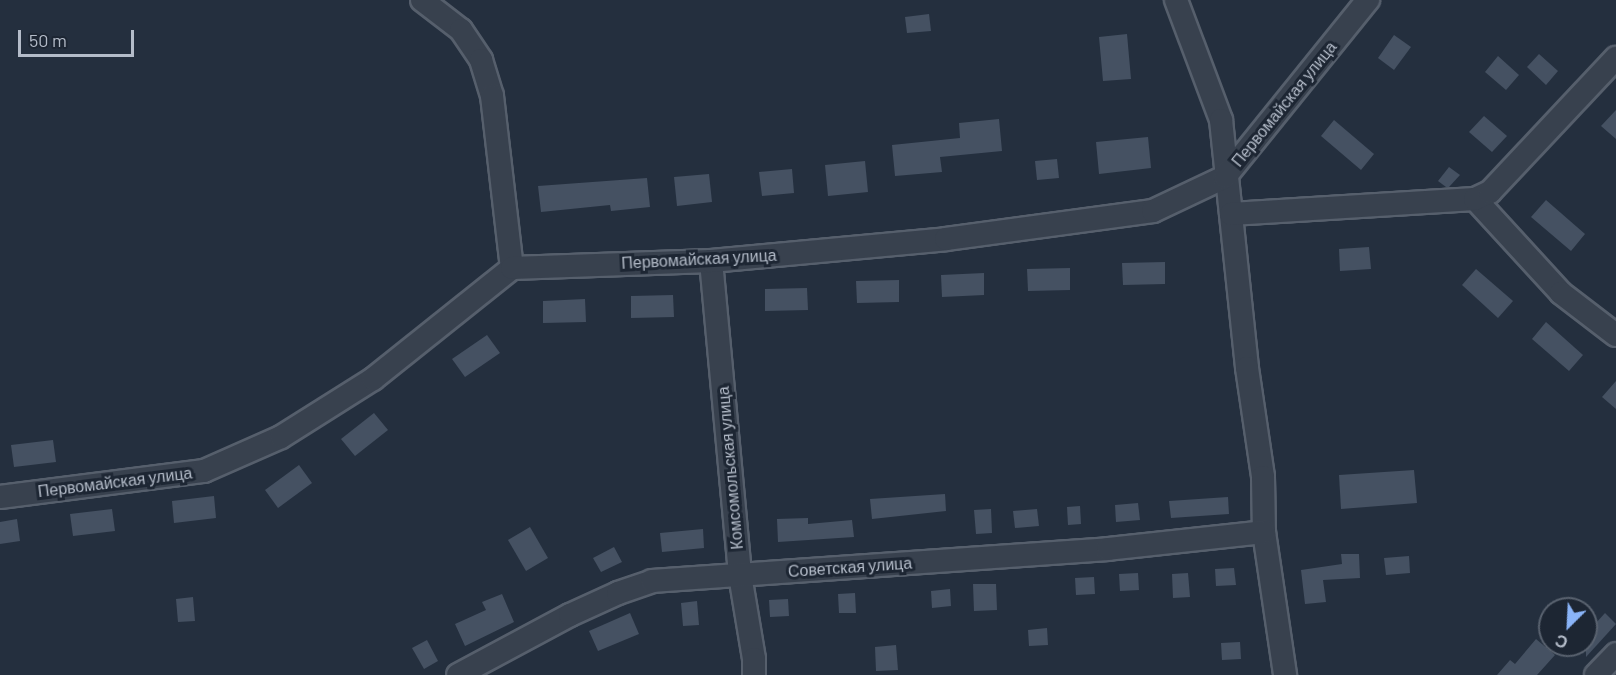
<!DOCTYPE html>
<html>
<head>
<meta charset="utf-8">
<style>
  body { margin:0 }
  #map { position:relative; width:1616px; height:675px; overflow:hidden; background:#242f3e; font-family:Barlow,sans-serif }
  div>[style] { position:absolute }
  .building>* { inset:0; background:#455162 }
  .roads { filter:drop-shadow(2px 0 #565f6c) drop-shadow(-2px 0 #565f6c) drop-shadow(0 2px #565f6c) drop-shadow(0 -2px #565f6c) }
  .minor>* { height:22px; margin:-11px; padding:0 11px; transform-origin:11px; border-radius:11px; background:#38414e }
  span { translate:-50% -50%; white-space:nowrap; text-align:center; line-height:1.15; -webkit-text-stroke:6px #1d2633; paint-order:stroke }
  .street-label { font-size:16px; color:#b4bcc9 }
  .north { position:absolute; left:1538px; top:597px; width:60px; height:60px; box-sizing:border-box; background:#1d2633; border:2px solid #59626f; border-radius:50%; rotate:204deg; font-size:16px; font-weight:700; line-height:24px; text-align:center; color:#b4bcc9 }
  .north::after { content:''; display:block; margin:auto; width:21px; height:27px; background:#8ab4f8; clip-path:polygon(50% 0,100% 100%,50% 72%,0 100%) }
  .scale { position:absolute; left:18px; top:30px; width:116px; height:27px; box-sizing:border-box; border:3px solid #b4bcc9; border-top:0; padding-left:8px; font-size:18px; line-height:21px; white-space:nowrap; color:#b4bcc9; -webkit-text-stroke:4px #1d2633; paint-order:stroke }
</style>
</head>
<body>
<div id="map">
  <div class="building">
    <div style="clip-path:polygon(929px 14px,931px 31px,907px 33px,905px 17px)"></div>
    <div style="clip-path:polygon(1127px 34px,1131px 79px,1103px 81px,1099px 37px)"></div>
    <div style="clip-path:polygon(1394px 35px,1411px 47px,1394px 70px,1378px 58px)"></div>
    <div style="clip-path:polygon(1539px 54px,1558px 71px,1546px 85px,1527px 67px)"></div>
    <div style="clip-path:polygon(1498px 56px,1519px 75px,1506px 90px,1485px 72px)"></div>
    <div style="clip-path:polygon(1616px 110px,1616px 139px,1601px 126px)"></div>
    <div style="clip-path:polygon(1484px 116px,1507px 136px,1492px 152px,1469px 132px)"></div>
    <div style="clip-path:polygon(999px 119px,1002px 151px,940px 157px,942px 172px,895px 176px,892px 145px,960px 138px,959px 123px)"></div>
    <div style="clip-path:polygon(1334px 120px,1374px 154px,1361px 170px,1321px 136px)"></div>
    <div style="clip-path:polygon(1148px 137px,1151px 168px,1099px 174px,1096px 142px)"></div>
    <div style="clip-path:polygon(1057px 159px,1059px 178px,1037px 180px,1035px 161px)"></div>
    <div style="clip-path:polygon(865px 161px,868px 192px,828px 196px,825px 165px)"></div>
    <div style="clip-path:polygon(1449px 167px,1460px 175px,1449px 187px,1446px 187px,1438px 181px)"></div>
    <div style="clip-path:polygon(792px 169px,794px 193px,762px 196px,759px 172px)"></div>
    <div style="clip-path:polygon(709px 174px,712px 202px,677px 206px,674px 177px)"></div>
    <div style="clip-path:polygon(647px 178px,650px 207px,611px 211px,610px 205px,541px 212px,538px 186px)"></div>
    <div style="clip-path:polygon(1546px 200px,1585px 234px,1571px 251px,1531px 217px)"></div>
    <div style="clip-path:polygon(1369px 247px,1371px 269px,1340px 271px,1339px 249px)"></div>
    <div style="clip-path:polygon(1165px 262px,1165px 284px,1123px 285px,1122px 263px)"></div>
    <div style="clip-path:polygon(1070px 268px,1070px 290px,1028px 291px,1027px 269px)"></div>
    <div style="clip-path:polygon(1476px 269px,1513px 301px,1498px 318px,1462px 285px)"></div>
    <div style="clip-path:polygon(984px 273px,984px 295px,942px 297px,941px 275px)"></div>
    <div style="clip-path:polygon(899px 280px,899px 302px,857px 303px,856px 281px)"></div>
    <div style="clip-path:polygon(807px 288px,808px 310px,765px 311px,765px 289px)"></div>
    <div style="clip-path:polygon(673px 295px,674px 317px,631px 318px,631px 296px)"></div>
    <div style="clip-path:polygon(585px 299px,586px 322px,543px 323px,543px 301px)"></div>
    <div style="clip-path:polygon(1546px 322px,1583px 355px,1569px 371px,1532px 339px)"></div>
    <div style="clip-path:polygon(487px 335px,500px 353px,465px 377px,452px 359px)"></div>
    <div style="clip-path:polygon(1616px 381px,1616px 409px,1602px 397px)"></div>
    <div style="clip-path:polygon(374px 413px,388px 430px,355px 456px,341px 439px)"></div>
    <div style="clip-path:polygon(53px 440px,56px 462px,14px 467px,11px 445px)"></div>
    <div style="clip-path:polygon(299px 465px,312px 483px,278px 508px,265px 490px)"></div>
    <div style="clip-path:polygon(1414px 470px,1417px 503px,1341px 509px,1339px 475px)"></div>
    <div style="clip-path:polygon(945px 494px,946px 511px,872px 519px,870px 499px)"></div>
    <div style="clip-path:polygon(214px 496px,216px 518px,174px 523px,172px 501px)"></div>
    <div style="clip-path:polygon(1228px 497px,1229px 514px,1171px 518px,1169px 501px)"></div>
    <div style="clip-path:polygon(1138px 503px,1140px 520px,1116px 522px,1115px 505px)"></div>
    <div style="clip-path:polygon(1080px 506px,1081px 524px,1068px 525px,1067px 507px)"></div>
    <div style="clip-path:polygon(112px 509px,115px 531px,73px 536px,70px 514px)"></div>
    <div style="clip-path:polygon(991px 509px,992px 533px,976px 534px,974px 510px)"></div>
    <div style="clip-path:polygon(1037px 509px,1039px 526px,1015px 528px,1013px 511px)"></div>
    <div style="clip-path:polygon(808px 518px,808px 524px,852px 520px,854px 537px,778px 542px,777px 519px)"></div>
    <div style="clip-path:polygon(17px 519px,20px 541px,0 544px,0 522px)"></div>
    <div style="clip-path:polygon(530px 527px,548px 558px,526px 571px,508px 540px)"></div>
    <div style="clip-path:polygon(703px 529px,704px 548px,662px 552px,660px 533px)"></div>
    <div style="clip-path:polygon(614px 547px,622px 562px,601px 572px,593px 558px)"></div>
    <div style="clip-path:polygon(1341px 554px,1359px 554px,1360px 578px,1323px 580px,1326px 602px,1305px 604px,1301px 570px,1342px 564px)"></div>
    <div style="clip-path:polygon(1409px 556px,1410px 573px,1386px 575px,1384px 558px)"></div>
    <div style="clip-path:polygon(1234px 568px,1236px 585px,1216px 586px,1215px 569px)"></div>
    <div style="clip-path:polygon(1138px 573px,1139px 590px,1120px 591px,1119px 574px)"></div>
    <div style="clip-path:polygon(1188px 573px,1190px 597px,1173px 598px,1172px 574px)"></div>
    <div style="clip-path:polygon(1094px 577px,1095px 594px,1076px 595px,1075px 578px)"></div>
    <div style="clip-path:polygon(973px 584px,996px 584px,997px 610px,974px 611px)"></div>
    <div style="clip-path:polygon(950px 589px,951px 606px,932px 608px,931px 591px)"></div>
    <div style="clip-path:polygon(855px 593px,856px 613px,839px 613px,838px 594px)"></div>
    <div style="clip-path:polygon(502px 594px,514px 622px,465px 646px,455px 624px,486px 610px,482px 602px)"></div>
    <div style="clip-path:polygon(193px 597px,195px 621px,178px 622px,176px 599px)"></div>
    <div style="clip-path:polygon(788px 599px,789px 616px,770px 617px,769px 600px)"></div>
    <div style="clip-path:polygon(697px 601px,699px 625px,683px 626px,681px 603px)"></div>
    <div style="clip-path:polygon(630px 613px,639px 634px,598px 651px,589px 631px)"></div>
    <div style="clip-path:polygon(1605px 613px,1616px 624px,1586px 657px,1586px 634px)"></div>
    <div style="clip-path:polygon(1047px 628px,1048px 645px,1029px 646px,1028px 630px)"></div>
    <div style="clip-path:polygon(1536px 639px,1555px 655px,1537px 675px,1497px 675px,1510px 660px,1515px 664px)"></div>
    <div style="clip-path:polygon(427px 640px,438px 661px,424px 669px,412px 648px)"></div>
    <div style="clip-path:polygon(1240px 642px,1241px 659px,1222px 660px,1221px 643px)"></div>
    <div style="clip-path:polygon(896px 645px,898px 670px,876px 671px,875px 647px)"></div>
  </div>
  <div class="roads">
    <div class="minor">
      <div style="left:422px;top:0;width:49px;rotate:37.6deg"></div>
      <div style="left:461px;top:30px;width:36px;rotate:56deg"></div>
      <div style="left:481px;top:60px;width:38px;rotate:73deg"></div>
      <div style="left:492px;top:96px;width:173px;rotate:83.4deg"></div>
      <div style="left:1176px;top:0;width:128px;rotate:69.4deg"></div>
      <div style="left:1221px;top:120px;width:249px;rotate:84deg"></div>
      <div style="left:1247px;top:368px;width:110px;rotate:81.6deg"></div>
      <div style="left:1263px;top:477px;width:55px;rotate:89deg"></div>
      <div style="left:1264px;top:532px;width:145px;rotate:81.6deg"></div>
      <div style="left:1475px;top:199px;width:127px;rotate:47.5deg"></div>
      <div style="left:1561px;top:293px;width:69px;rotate:37.4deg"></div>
      <div style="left:1231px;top:214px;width:244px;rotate:-3.5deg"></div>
      <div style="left:1475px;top:199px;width:17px;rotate:-25deg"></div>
      <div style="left:1490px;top:192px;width:184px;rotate:-46.8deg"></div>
      <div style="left:711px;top:261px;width:315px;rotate:84.7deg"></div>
      <div style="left:740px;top:575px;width:85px;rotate:80.5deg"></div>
      <div style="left:754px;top:659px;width:16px;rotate:90deg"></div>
      <div style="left:0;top:497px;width:206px;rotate:-7.3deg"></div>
      <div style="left:204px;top:471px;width:84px;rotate:-23.8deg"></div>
      <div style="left:281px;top:437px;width:109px;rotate:-32.2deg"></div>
      <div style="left:373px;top:379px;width:178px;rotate:-38.6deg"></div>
      <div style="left:512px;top:268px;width:199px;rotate:-2deg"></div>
      <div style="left:711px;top:261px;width:236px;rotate:-5.3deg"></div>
      <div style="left:946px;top:239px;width:209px;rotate:-7.7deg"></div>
      <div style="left:1153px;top:211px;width:80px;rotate:-25.3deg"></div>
      <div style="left:1225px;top:177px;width:228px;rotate:-51.1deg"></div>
      <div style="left:458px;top:675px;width:127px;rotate:-28.2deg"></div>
      <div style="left:570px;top:615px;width:53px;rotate:-24.6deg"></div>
      <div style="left:618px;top:593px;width:36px;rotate:-19deg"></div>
      <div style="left:652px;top:581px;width:457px;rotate:-4deg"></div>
      <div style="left:1108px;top:549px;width:157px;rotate:-6.2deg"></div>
      <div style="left:1596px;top:675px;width:29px;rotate:-46deg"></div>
    </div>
  </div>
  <div class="street-label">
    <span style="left:1284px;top:104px;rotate:-51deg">Первомайская улица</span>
    <span style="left:699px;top:259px;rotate:-3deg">Первомайская улица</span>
    <span style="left:730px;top:468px;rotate:-95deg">Комсомольская улица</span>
    <span style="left:115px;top:482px;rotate:-7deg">Первомайская улица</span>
    <span style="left:850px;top:567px;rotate:-4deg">Советская улица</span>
  </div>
  <div class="north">С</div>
  <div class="scale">50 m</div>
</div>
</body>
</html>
